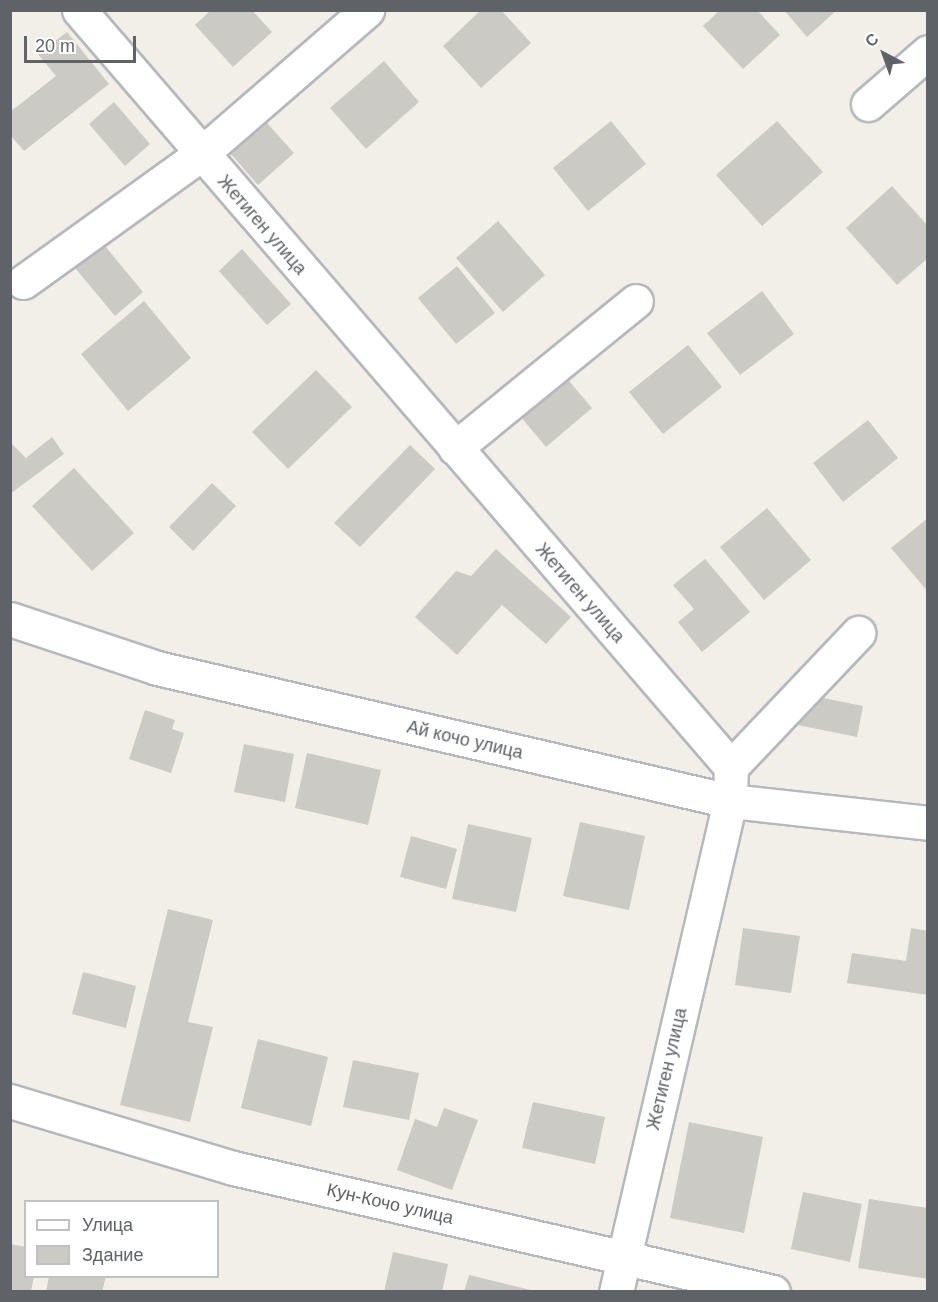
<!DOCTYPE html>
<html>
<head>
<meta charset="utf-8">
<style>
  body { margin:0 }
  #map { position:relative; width:938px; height:1302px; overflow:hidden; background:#f1efe8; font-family:Helvetica,sans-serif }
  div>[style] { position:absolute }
  .building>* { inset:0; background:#cccac5 }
  .roads { filter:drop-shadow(2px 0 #b5b8bc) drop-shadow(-2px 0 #b5b8bc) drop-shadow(0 2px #b5b8bc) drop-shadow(0 -2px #b5b8bc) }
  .street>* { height:33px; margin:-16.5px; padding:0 16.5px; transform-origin:16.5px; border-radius:16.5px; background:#fff }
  span { translate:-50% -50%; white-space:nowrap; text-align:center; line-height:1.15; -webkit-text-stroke:4.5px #fff; paint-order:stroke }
  .street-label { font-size:18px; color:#5f6368 }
  .frame { position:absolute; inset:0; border:12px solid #5f6368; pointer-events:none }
  .legend { position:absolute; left:24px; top:1200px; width:195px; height:78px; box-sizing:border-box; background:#fff; border:2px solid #bfc1c3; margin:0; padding:8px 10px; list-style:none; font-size:18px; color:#5f6368 }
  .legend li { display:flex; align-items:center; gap:12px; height:30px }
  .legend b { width:30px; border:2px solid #bfc1c3 }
  .north { position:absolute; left:854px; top:24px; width:60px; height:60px; -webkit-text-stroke:4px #fff; paint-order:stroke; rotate:319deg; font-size:16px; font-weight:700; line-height:24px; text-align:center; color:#5f6368 }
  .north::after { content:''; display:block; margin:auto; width:21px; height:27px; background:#5f6368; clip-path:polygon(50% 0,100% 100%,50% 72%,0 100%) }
  .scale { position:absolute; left:24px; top:36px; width:112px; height:27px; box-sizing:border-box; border:3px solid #5f6368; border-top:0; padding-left:8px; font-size:18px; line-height:21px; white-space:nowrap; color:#5f6368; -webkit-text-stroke:4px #fff; paint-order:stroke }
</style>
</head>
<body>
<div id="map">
  <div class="building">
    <div style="clip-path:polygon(211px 10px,252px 10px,272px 32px,233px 67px,195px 25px)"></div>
    <div style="clip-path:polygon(481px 10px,501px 10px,531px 43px,481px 88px,443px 46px)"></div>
    <div style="clip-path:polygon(720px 10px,757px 10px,780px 35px,743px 69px,703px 26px)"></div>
    <div style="clip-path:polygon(784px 10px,837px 10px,807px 37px)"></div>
    <div style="clip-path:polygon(67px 32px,109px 84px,24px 151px,10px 135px,10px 112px,56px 76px,38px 54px)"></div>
    <div style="clip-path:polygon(384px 61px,419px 102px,366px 149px,330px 108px)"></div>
    <div style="clip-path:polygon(114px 102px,150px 144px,125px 166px,89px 124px)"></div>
    <div style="clip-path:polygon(259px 114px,294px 153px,258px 185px,224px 146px)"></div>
    <div style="clip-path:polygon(611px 121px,646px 164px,588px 211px,553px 168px)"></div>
    <div style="clip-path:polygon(777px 121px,823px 172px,762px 226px,716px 175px)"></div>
    <div style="clip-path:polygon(892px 186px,928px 226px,928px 258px,897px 285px,846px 228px)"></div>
    <div style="clip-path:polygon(498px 221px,545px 275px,503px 312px,456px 258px)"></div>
    <div style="clip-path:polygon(95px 234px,143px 292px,115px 316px,66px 257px)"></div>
    <div style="clip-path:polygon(242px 249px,291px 304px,267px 325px,219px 271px)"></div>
    <div style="clip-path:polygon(457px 266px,495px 313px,456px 344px,418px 298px)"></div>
    <div style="clip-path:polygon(762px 291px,794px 334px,740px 375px,707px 333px)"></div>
    <div style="clip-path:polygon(144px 301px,191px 358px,128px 411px,81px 354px)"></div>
    <div style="clip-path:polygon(688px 345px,722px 387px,663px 434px,629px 392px)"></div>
    <div style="clip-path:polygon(557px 367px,592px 408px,546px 447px,511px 405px)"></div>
    <div style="clip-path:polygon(316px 370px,352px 407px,288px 469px,252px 432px)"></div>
    <div style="clip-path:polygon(868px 420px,898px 458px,843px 502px,813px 463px)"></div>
    <div style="clip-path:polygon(52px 437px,64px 454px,10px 494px,10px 442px,26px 458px)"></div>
    <div style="clip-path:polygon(410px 445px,435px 469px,360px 547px,334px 523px)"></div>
    <div style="clip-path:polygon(74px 468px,134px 533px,92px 571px,32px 506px)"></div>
    <div style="clip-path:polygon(212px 483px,236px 506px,193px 551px,169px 527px)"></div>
    <div style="clip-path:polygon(767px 508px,811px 560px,764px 600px,720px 547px)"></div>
    <div style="clip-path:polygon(928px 518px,928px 592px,891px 548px)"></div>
    <div style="clip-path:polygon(496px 549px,571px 617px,546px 644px,502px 605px,457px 655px,415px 617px,456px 571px,471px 576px)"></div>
    <div style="clip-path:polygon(705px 559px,750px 612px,702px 652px,678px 622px,694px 609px,673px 585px)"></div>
    <div style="clip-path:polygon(789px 691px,863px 706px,857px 737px,783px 722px)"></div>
    <div style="clip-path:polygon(145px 710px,175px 720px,172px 729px,184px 733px,171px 773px,129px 759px)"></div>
    <div style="clip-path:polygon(244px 744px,294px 754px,285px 802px,234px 792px)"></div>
    <div style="clip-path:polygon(307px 753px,381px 770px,368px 825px,295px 808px)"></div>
    <div style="clip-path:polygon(580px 822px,645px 836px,629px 910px,563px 896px)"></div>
    <div style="clip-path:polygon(468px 824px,532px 838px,516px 912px,452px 899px)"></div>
    <div style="clip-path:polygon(411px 836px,457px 849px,446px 889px,400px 877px)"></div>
    <div style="clip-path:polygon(168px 909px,213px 920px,188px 1022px,213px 1027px,190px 1122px,120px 1105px)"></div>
    <div style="clip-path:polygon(743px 928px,800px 936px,791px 993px,735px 985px)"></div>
    <div style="clip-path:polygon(911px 928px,928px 931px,928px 995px,847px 983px,852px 953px,906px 961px)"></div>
    <div style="clip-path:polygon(83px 972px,136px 986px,126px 1028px,72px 1014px)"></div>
    <div style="clip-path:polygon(258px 1039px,328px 1057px,311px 1126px,241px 1108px)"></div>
    <div style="clip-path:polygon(353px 1060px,419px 1073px,409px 1120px,343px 1107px)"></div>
    <div style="clip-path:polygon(533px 1102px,605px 1117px,595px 1164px,522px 1148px)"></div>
    <div style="clip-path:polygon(444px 1108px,478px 1120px,452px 1190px,397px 1170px,415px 1119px,437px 1127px)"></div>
    <div style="clip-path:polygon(689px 1122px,763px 1137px,744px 1233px,670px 1218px)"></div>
    <div style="clip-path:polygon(803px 1192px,862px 1204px,850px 1262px,791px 1249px)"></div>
    <div style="clip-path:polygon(869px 1199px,928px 1208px,928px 1279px,858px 1268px)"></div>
    <div style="clip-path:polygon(10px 1244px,26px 1247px,26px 1276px,34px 1276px,31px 1292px,10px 1292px)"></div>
    <div style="clip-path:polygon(393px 1252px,448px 1264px,442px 1292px,384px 1292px)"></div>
    <div style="clip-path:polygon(469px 1275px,535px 1291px,535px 1292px,464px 1292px)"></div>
    <div style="clip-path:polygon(49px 1276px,106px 1276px,102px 1292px,46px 1292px)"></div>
  </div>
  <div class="roads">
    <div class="street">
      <div style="left:79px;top:10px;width:999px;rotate:49.26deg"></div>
      <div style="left:731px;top:767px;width:34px;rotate:92deg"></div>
      <div style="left:730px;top:801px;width:504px;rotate:103.07deg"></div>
      <div style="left:868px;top:104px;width:79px;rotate:-40.9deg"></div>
      <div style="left:23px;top:282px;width:219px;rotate:-35.7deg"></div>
      <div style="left:201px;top:154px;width:220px;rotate:-40.9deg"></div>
      <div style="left:455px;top:448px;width:233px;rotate:-39.1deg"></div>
      <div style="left:10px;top:619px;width:155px;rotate:18.4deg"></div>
      <div style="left:157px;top:668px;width:588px;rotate:13.07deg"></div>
      <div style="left:730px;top:801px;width:199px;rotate:6.3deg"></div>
      <div style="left:731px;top:767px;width:185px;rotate:-46.5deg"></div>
      <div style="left:10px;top:1101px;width:233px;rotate:16.7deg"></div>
      <div style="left:233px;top:1168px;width:554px;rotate:12.93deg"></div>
    </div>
  </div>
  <div class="street-label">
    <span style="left:262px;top:225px;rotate:49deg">Жетиген улица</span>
    <span style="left:580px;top:593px;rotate:49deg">Жетиген улица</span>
    <span style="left:465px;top:740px;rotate:13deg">Ай кочо улица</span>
    <span style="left:667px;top:1069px;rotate:-77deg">Жетиген улица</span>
    <span style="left:390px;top:1204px;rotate:13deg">Кун-Кочо улица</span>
  </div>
  <div class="frame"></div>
  <ul class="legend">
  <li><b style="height:8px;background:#fff"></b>Улица</li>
  <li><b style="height:16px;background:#cccac5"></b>Здание</li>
  </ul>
  <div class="north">С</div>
  <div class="scale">20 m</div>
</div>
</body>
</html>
